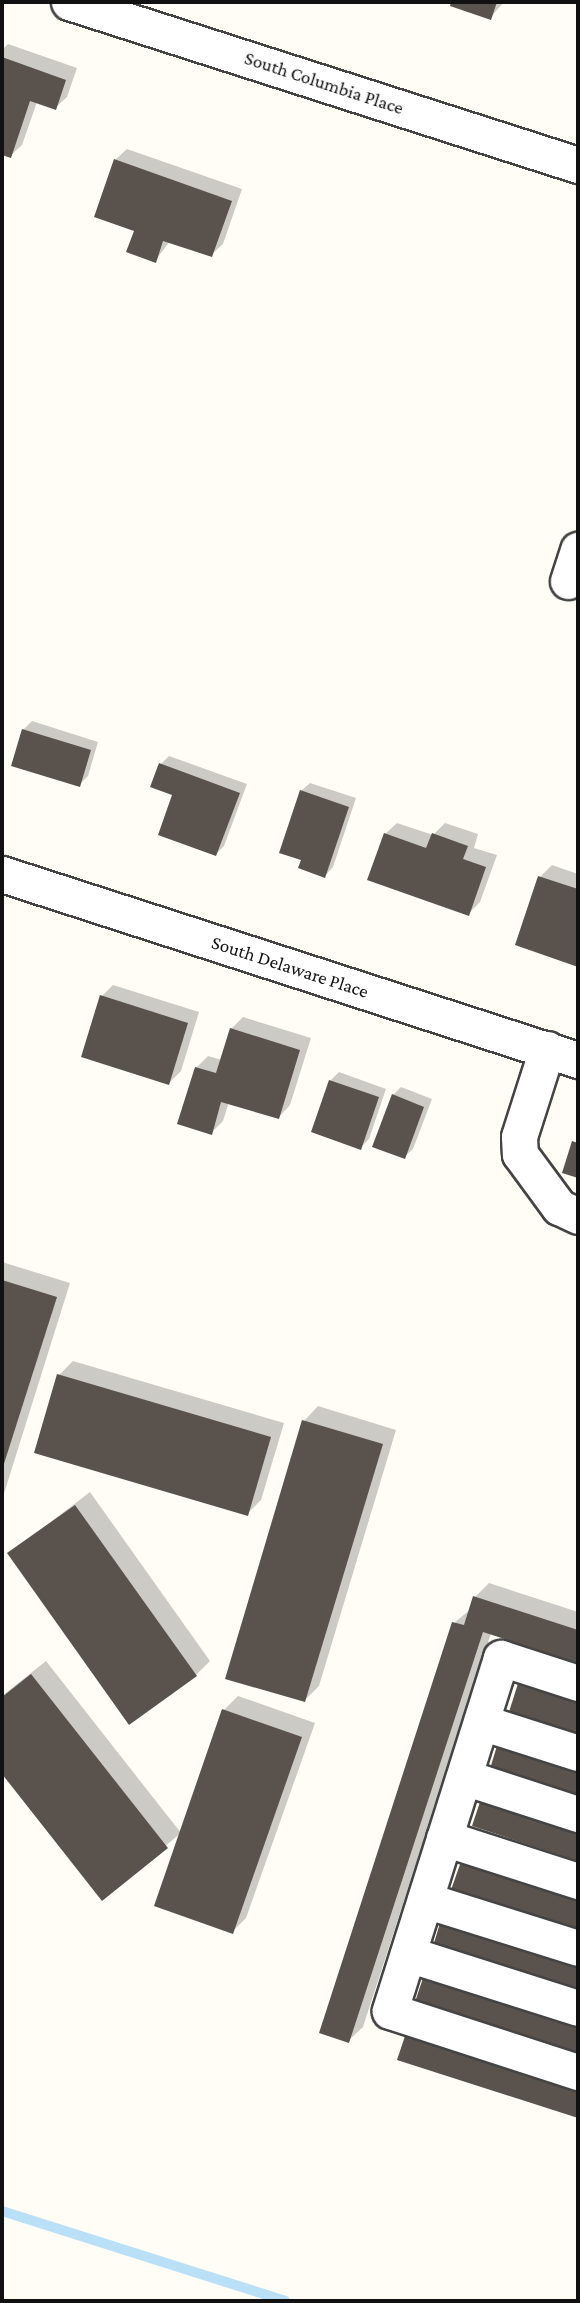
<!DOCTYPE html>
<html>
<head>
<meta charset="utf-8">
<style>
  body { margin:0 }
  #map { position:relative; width:580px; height:2303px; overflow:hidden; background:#fffdf5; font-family:"Crimson Pro",serif }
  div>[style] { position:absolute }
  .shadow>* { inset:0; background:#0003 }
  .stream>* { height:10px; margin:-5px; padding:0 5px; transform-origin:5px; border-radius:5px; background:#b9e0f7 }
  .building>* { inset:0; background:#5a524d }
  .roads { filter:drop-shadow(2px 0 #444) drop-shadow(-2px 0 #444) drop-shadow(0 2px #444) drop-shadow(0 -2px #444) }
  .minor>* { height:35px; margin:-17.5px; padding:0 17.5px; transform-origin:17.5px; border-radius:17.5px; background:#fff }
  span { translate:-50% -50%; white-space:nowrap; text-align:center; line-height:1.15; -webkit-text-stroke:7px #fff; paint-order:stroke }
  .street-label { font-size:19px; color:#111 }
  .frame { position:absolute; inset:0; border:4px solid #111; pointer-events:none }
</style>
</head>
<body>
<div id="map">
  <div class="shadow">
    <div style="clip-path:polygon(453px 2px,504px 2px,490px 18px,452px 5px)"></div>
    <div style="clip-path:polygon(8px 44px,77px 68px,67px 97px,55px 108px,37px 102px,22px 145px,10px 156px,2px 153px,2px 50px)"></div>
    <div style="clip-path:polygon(127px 149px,242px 189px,223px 244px,211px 255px,170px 241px,155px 261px,115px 160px)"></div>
    <div style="clip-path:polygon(32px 721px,98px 742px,88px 776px,79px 785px,23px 730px)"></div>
    <div style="clip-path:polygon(169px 756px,247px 784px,224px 846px,216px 854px,161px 764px)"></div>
    <div style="clip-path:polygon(310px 783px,356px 798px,333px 867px,325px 876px,303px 859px,301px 791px)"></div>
    <div style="clip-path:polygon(397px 823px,433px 835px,445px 823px,478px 834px,474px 848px,497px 855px,480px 902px,468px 914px,385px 834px)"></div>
    <div style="clip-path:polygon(552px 865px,578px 874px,578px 965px,517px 944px,540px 877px)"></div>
    <div style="clip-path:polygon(113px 985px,199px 1012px,181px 1071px,169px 1083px,102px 996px)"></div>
    <div style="clip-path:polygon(243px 1017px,311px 1038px,290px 1105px,279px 1117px,229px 1102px,223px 1121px,211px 1133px,196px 1068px,208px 1056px,222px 1060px,231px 1029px)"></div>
    <div style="clip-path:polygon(339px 1072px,386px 1089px,369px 1139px,360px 1148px,330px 1081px)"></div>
    <div style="clip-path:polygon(401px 1087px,432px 1099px,413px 1149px,404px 1157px,393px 1095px)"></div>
    <div style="clip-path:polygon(2px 1262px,70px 1283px,2px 1500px)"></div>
    <div style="clip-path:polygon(73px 1361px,284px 1423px,261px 1500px,247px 1514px,59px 1375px)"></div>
    <div style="clip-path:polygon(318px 1406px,396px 1430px,319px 1686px,305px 1700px,304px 1421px)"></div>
    <div style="clip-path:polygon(90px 1492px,210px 1661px,196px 1675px,10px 1553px)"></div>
    <div style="clip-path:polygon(489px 1583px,578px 1612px,578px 1661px,491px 1633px,363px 2027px,348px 2041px,454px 1623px,471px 1609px,475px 1597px)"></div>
    <div style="clip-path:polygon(46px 1661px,181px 1833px,102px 1898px,2px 1772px,2px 1696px)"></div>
    <div style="clip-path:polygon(238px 1696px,315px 1723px,246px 1918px,232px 1932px,224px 1710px)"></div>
  </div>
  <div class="stream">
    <div style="left:2px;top:2211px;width:297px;rotate:17.6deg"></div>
  </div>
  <div class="building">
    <div style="clip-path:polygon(451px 2px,497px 2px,491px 20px,450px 6px)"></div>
    <div style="clip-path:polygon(2px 57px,66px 80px,56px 110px,30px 101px,11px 158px,2px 155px)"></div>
    <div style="clip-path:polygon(114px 159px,232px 201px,212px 257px,163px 241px,156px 263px,126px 252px,134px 231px,94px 217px)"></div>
    <div style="clip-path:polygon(22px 729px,91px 750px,80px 787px,11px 766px)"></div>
    <div style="clip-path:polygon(159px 763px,240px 793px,216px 856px,158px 835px,172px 795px,150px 787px)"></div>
    <div style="clip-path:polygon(300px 790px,349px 807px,325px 878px,298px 868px,301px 860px,279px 853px)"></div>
    <div style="clip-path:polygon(384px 833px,426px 848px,432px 833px,468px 846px,463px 859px,486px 867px,469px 916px,367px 880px)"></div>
    <div style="clip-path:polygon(538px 876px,578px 889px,578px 967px,515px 945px)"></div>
    <div style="clip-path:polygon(100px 995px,188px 1023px,169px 1085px,81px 1057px)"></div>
    <div style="clip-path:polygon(230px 1028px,300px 1050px,279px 1119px,221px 1102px,212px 1135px,177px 1124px,195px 1067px,216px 1073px)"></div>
    <div style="clip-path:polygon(329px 1080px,379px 1097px,361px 1150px,311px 1132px)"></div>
    <div style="clip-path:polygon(392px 1094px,424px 1107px,405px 1159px,372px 1147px)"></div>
    <div style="clip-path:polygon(572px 1141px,578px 1143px,578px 1178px,562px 1173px)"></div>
    <div style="clip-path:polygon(2px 1280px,57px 1297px,2px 1470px)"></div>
    <div style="clip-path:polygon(57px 1374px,271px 1437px,248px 1516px,34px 1453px)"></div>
    <div style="clip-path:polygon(302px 1420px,383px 1444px,305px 1702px,225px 1679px)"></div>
    <div style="clip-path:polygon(75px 1505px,197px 1676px,129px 1725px,7px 1553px)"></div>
    <div style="clip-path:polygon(473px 1596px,578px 1630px,578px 1663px,483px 1632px,349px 2043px,319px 2033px,452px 1622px,464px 1625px)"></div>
    <div style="clip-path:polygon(31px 1674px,168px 1848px,102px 1901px,2px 1774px,2px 1697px)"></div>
    <div style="clip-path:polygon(521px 1674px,578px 1693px,578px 1735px,509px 1712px)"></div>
    <div style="clip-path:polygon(222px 1709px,302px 1737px,233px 1934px,154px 1906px)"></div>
    <div style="clip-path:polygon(499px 1739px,578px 1765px,578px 1798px,490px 1769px)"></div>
    <div style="clip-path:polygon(482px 1796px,578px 1827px,578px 1861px,472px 1826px)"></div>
    <div style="clip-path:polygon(464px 1853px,578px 1890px,578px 1931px,451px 1890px)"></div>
    <div style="clip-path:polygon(442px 1917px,578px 1961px,578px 1993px,433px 1946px)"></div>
    <div style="clip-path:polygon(425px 1972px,578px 2022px,578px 2055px,415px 2002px)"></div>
    <div style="clip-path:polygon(407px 2030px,578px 2086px,578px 2118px,397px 2060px)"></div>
  </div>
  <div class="roads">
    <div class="minor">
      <div style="left:69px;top:2px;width:534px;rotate:17.76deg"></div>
      <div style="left:568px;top:581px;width:33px;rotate:-72deg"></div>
      <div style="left:2px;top:874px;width:605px;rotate:17.9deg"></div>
      <div style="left:547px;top:1049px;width:92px;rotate:107.7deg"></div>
      <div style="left:519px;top:1137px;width:17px;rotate:87deg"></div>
      <div style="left:520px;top:1154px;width:66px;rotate:53.7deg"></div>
      <div style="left:559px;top:1207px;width:21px;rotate:25deg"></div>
      <div style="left:578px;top:1683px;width:81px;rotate:-162deg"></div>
      <div style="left:501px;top:1658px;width:370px;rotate:107.5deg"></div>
      <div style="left:390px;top:2011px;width:198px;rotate:18deg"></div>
      <div style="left:481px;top:1722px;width:102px;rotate:17.7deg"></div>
      <div style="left:464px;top:1777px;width:120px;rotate:18deg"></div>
      <div style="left:444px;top:1838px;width:141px;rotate:17.8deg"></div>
      <div style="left:425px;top:1900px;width:160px;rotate:17.4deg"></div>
      <div style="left:408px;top:1954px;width:178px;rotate:17.6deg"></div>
    </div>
  </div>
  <div class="street-label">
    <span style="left:324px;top:83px;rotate:18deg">South Columbia Place</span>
    <span style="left:290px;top:967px;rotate:18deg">South Delaware Place</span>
  </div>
  <div class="frame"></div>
</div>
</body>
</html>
